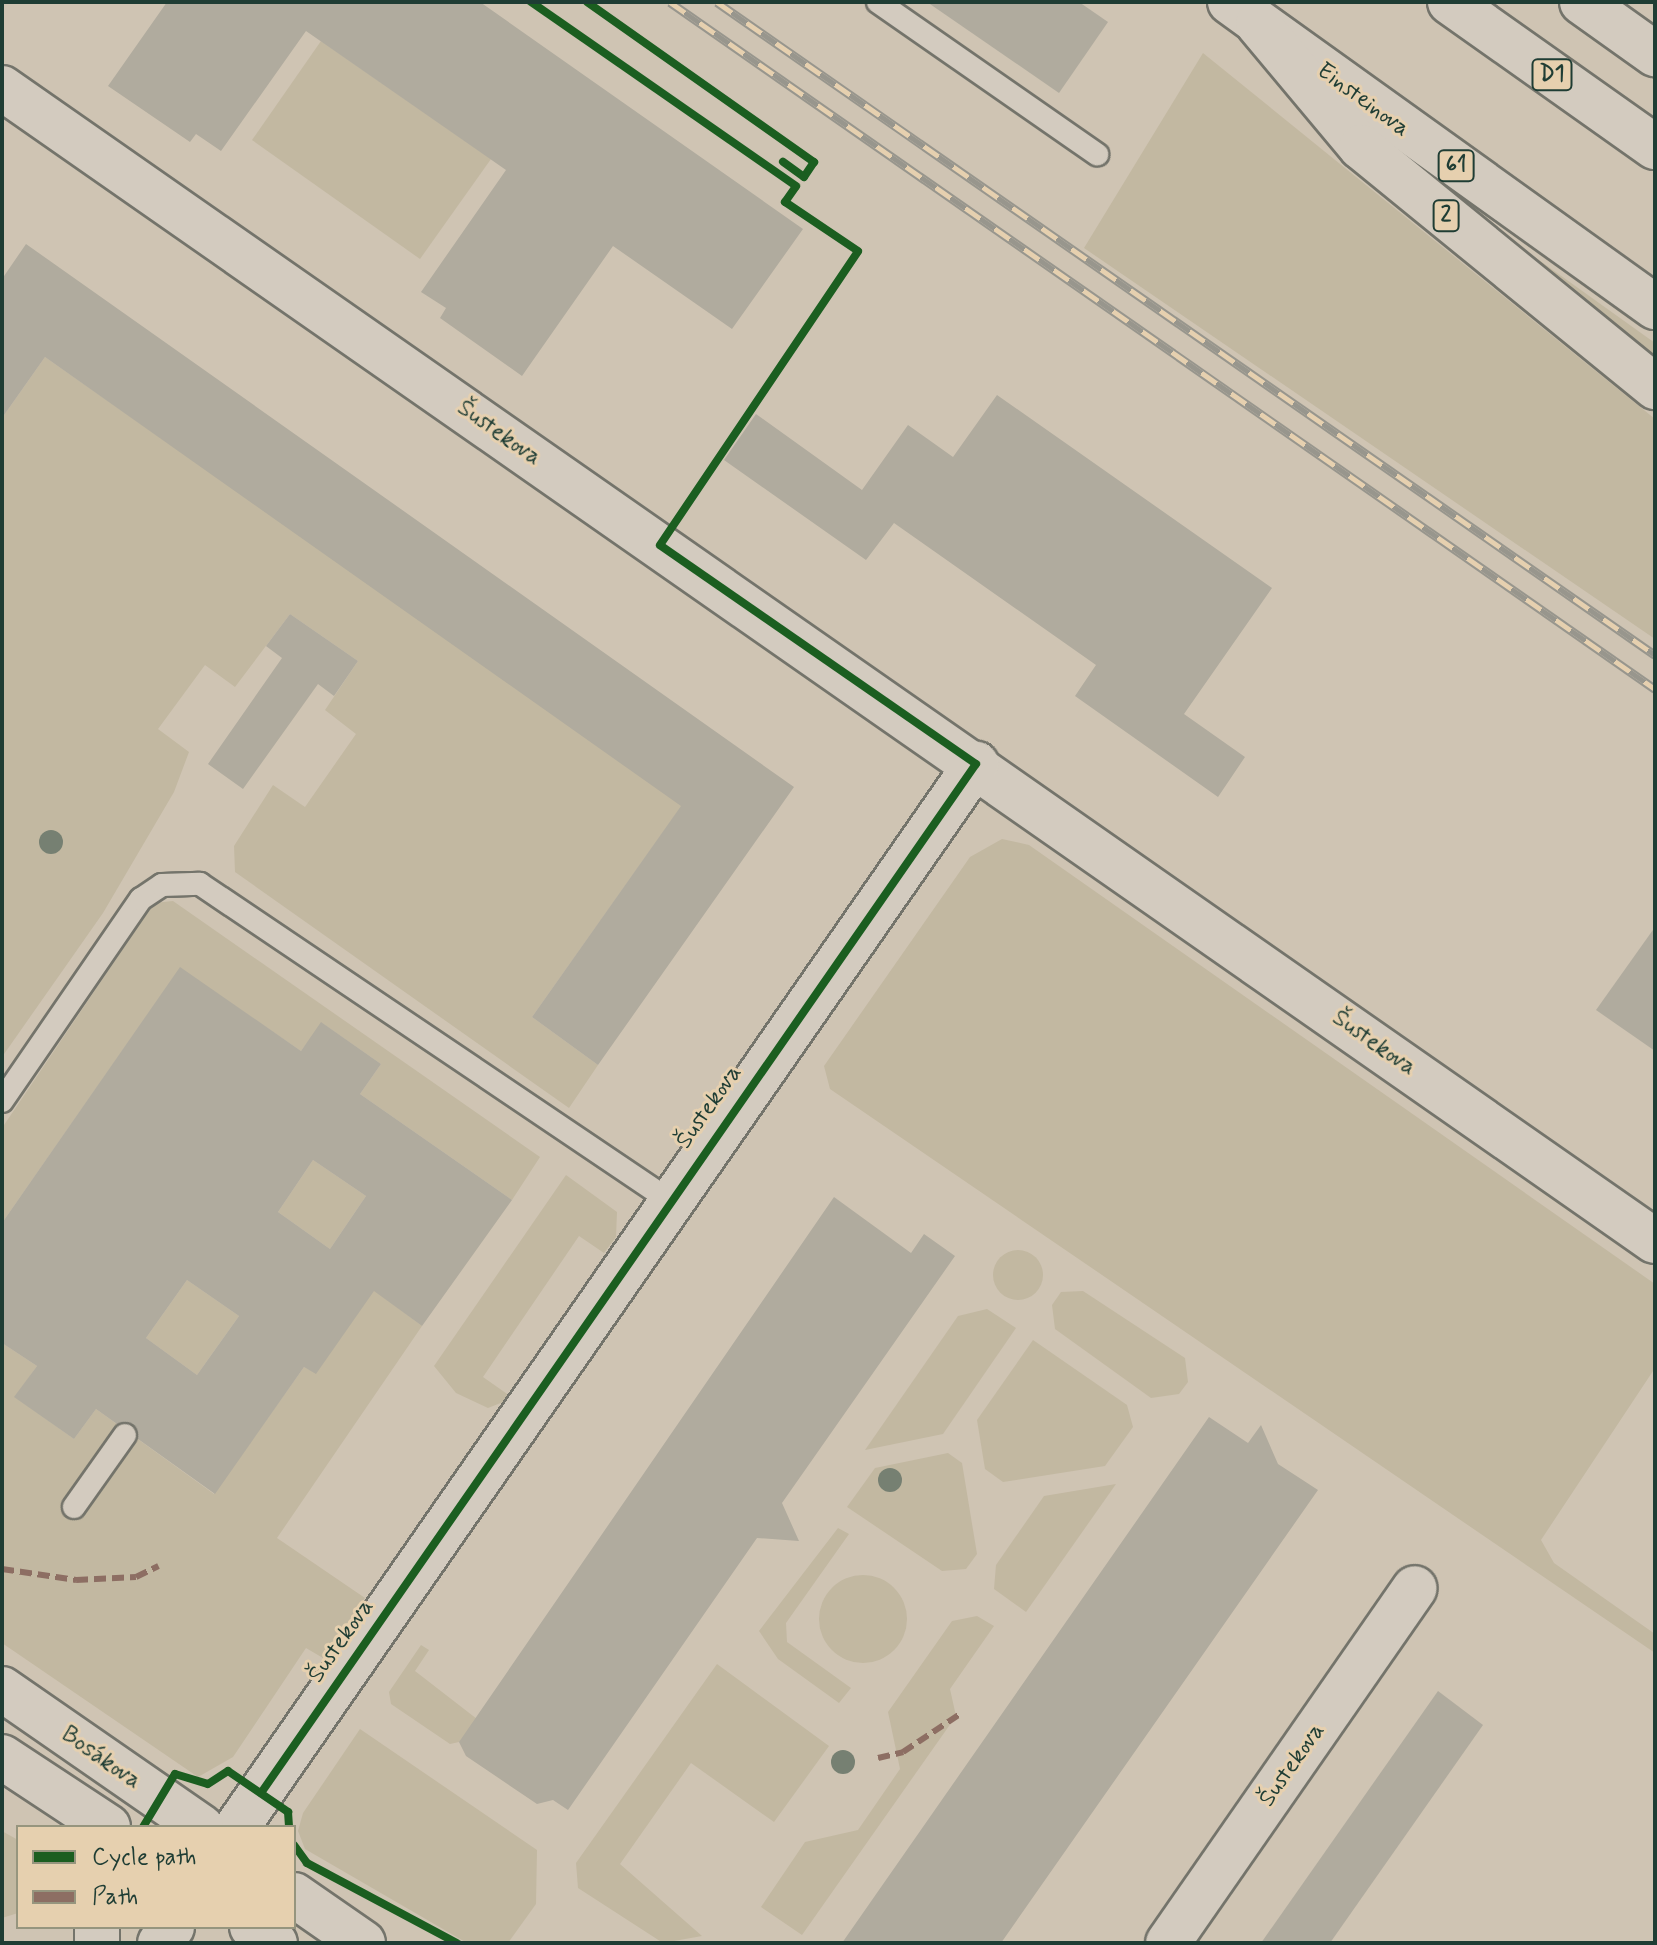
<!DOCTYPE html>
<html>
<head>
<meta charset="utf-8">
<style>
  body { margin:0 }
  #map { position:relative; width:1657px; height:1945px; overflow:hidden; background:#cfc4b3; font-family:Mynerve,sans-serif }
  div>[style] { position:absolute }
  .green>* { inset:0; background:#c2b8a1 }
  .round { border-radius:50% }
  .building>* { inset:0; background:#b0ab9e }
  .roads { filter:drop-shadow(2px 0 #74746b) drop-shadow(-2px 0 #74746b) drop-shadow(0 2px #74746b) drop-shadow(0 -2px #74746b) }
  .lane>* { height:22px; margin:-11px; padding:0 11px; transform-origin:11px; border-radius:11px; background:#d3cbbf }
  .street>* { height:44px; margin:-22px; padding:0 22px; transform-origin:22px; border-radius:22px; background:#d3cbbf }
  .secondary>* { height:44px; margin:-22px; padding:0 22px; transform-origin:22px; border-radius:22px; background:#d3cbbf }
  .primary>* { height:44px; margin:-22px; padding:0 22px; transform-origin:22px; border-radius:22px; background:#d3cbbf }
  .highway>* { height:44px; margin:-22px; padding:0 22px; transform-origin:22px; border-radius:22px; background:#d3cbbf }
  .rail>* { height:9px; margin-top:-4.5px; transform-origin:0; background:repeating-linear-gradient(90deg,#e6d0af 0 18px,#98968d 0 36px); box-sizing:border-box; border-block:2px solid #98968d }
  .quiet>* { height:6px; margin-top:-3px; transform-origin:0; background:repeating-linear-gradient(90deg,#8d6e63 0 12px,transparent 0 18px) }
  .cycleway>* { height:8px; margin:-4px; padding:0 4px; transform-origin:4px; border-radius:4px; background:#1b5e20 }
  .trees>* { width:24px; height:24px; margin:-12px; border-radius:50%; background:#768072 }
  span { translate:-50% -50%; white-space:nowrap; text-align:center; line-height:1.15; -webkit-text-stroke:6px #e6d0af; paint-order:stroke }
  .shield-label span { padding:2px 6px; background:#e6d0af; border:2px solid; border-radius:6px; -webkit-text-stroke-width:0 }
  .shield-label { font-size:22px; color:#1f3d34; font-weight:700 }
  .street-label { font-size:24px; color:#1f3d34 }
  .frame { position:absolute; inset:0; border:4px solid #1f3d34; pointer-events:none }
  .legend { position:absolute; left:16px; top:1825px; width:280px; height:104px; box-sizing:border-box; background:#e6d0af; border:2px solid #96957e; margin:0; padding:10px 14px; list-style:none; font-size:24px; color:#1f3d34 }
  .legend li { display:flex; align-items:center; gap:16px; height:40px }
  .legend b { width:40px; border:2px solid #96957e }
</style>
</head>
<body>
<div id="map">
  <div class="green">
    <div style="clip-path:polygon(321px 41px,491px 159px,420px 259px,252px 140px)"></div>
    <div style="clip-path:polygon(1203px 53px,1655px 419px,1655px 639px,1084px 248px)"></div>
    <div style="clip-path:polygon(1448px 195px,1655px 343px,1655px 361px)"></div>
    <div style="clip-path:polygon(45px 357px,683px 804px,532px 1017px,598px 1065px,569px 1108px,235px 872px,234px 846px,273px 785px,305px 807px,356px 734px,325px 710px,358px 661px,290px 614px,235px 687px,205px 665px,158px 729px,189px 752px,174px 792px,103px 913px,2px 1057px,2px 418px)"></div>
    <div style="clip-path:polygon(1002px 839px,1029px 845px,1655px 1284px,1655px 1368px,1541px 1540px,1554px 1563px,1655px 1634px,1655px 1653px,830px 1089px,824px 1066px,970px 857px)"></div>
    <div style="clip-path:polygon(173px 901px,540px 1157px,512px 1200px,360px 1094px,381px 1064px,322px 1023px,301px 1051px,180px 968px,2px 1223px,2px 1128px,154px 903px)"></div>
    <div style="clip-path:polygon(313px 1160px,366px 1196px,330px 1249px,278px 1212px)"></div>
    <div style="clip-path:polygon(566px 1175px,617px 1212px,616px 1237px,604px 1253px,579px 1236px,483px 1377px,513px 1398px,488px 1408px,456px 1393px,434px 1366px)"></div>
    <div class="round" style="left:993px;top:1250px;width:50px;height:50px"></div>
    <div style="clip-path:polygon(187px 1280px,239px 1316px,197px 1375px,146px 1338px)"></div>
    <div style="clip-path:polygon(374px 1290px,422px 1326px,277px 1538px,365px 1598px,323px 1658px,306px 1648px,233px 1757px,198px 1777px,2px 1643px,2px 1343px,37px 1366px,15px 1397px,74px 1439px,96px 1409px,214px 1494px,304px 1367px,316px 1373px)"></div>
    <div style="clip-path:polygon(1083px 1291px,1185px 1358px,1188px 1382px,1179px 1394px,1151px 1398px,1055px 1329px,1052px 1305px,1061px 1292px)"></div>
    <div style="clip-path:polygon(987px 1309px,1016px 1328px,943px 1434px,865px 1450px,958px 1316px)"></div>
    <div style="clip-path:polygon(1033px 1340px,1127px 1405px,1133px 1427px,1105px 1466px,1003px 1482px,985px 1469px,977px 1420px)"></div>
    <div style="clip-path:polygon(948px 1453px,962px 1463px,977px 1554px,966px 1569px,942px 1571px,847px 1507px,875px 1468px)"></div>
    <div style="clip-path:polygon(1116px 1484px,1026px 1612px,994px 1589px,996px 1565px,1044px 1496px)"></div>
    <div style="clip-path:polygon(838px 1528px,849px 1534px,786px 1623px,787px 1642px,851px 1688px,839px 1703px,778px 1659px,759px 1631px)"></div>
    <div class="round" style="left:819px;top:1575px;width:88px;height:88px"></div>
    <div style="clip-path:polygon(977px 1616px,994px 1626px,950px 1689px,956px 1716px,802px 1935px,761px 1907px,805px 1842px,858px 1830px,900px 1769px,888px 1712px,952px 1621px)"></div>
    <div style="clip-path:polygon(421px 1645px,429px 1650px,415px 1671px,486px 1726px,459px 1742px,450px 1744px,391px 1704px,389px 1692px)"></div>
    <div style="clip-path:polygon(717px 1664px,829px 1746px,774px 1822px,691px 1763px,620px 1864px,702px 1936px,663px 1943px,578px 1888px,576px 1863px)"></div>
    <div style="clip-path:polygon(360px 1729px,537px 1850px,536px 1904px,508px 1943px,467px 1943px,305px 1849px,298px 1831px,303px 1813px)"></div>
    <div style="clip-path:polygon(2px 1831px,18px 1840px,18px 1913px,2px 1918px)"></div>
  </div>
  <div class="building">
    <div style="clip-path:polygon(167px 2px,480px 2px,803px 229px,732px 329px,613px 246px,522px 376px,440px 318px,446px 308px,421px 292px,506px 170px,306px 31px,221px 151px,196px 134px,190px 142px,108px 86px)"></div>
    <div style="clip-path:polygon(927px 2px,1079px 2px,1108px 22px,1059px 93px)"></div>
    <div style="clip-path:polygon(26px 244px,794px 787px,598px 1065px,532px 1017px,681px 806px,45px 357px,2px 418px,2px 279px)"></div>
    <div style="clip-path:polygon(997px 395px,1272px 588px,1184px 714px,1245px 757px,1218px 797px,1075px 696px,1096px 665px,894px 523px,866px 560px,724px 460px,756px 414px,862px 490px,908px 425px,953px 457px)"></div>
    <div style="clip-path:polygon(290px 614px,358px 661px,334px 696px,318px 684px,243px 789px,208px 764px,282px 658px,266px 646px)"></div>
    <div style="clip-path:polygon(1655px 927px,1655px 1051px,1596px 1010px)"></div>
    <div style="clip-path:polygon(evenodd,180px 967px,301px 1051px,321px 1022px,381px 1064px,360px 1094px,512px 1200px,422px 1326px,374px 1291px,316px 1374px,304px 1367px,215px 1494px,138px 1439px,132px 1423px,117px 1424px,96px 1409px,74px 1439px,14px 1397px,37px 1366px,2px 1343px,2px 1223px,180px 967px,313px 1160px,366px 1196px,330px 1249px,278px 1212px,313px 1160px,180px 967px,187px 1280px,239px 1316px,197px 1375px,146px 1338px,187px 1280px)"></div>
    <div style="clip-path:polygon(834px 1197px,911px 1253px,924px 1234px,955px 1256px,782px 1503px,799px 1541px,757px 1538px,568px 1810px,553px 1800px,537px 1804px,466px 1756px,459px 1742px)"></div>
    <div style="clip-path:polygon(1209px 1417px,1248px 1443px,1261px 1425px,1278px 1464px,1318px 1490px,1001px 1943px,842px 1943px)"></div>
    <div style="clip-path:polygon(1438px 1691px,1483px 1725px,1330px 1943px,1261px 1943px)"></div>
  </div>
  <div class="roads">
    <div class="lane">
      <div style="left:878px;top:2px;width:267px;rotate:34.8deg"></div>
      <div style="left:2px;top:1101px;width:245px;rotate:-55.5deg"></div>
      <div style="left:141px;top:899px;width:25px;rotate:-34deg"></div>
      <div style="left:162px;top:885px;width:38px;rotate:-2deg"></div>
      <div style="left:200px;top:884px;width:566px;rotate:33.97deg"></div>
      <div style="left:74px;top:1507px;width:88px;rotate:-54.7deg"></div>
    </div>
    <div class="street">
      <div style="left:2px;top:88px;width:2015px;rotate:34.9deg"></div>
      <div style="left:237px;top:1827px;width:1295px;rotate:-55.19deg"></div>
      <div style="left:1168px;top:1943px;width:432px;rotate:-55.2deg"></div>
    </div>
    <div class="secondary">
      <div style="left:2px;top:1689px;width:242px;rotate:34.7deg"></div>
      <div style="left:2px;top:1757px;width:127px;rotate:33.4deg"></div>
      <div style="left:294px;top:1895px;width:84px;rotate:34.8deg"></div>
      <div style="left:252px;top:1927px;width:28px;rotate:35deg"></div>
      <div style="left:97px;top:1943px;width:16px;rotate:-90deg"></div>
      <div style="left:160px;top:1943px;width:20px;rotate:-53deg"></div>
    </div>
    <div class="primary">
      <div style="left:1230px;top:2px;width:523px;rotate:35.67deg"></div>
      <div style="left:1258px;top:24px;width:160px;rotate:50.1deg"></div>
      <div style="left:1361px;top:147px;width:380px;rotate:39.2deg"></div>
    </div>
    <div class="highway">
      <div style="left:1450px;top:2px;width:251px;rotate:35.3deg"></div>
      <div style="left:1582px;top:2px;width:90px;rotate:35.5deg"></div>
    </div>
  </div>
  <div class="rail">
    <div style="left:670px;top:2px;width:1201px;rotate:34.89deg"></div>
    <div style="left:717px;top:2px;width:1143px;rotate:34.84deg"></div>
  </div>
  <div class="quiet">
    <div style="left:2px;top:1569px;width:75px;rotate:8.5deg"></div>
    <div style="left:76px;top:1580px;width:60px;rotate:-2.9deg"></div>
    <div style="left:136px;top:1577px;width:25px;rotate:-26deg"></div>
    <div style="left:878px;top:1758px;width:26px;rotate:-13deg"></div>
    <div style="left:903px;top:1752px;width:69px;rotate:-33.7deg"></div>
  </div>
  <div class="cycleway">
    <div style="left:587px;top:2px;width:278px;rotate:35.2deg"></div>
    <div style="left:814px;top:162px;width:18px;rotate:124deg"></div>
    <div style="left:804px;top:177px;width:26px;rotate:-144deg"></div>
    <div style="left:261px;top:1793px;width:1253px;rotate:-55.21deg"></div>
    <div style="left:976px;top:764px;width:384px;rotate:-145.3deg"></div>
    <div style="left:660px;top:545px;width:354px;rotate:-56deg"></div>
    <div style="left:858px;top:251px;width:88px;rotate:-146.1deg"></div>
    <div style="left:785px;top:202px;width:19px;rotate:-55deg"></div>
    <div style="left:796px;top:186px;width:323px;rotate:-145.2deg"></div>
    <div style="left:143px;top:1827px;width:62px;rotate:-58.9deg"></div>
    <div style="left:175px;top:1774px;width:34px;rotate:17deg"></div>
    <div style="left:208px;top:1784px;width:24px;rotate:-33deg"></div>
    <div style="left:228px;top:1771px;width:73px;rotate:34.3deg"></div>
    <div style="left:288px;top:1812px;width:15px;rotate:86deg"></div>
    <div style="left:294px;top:1845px;width:22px;rotate:54deg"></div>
    <div style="left:307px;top:1863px;width:170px;rotate:28.1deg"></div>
  </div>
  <div class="trees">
    <div style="left:51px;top:842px"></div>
    <div style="left:890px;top:1480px"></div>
    <div style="left:843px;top:1762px"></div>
  </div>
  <div class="shield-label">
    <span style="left:1552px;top:75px">D1</span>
    <span style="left:1456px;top:166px">61</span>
    <span style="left:1446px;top:216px">2</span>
  </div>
  <div class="street-label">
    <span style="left:1363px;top:100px;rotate:36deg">Einsteinova</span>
    <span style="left:499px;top:433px;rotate:35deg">Šustekova</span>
    <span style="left:1374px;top:1043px;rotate:35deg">Šustekova</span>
    <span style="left:709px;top:1107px;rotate:-55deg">Šustekova</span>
    <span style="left:341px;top:1641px;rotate:-55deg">Šustekova</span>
    <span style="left:101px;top:1758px;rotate:35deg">Bosákova</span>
    <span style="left:1292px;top:1765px;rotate:-55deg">Šustekova</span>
  </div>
  <div class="frame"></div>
  <ul class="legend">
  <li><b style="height:10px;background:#1b5e20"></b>Cycle path</li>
  <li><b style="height:10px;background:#8d6e63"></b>Path</li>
  </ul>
</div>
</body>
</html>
